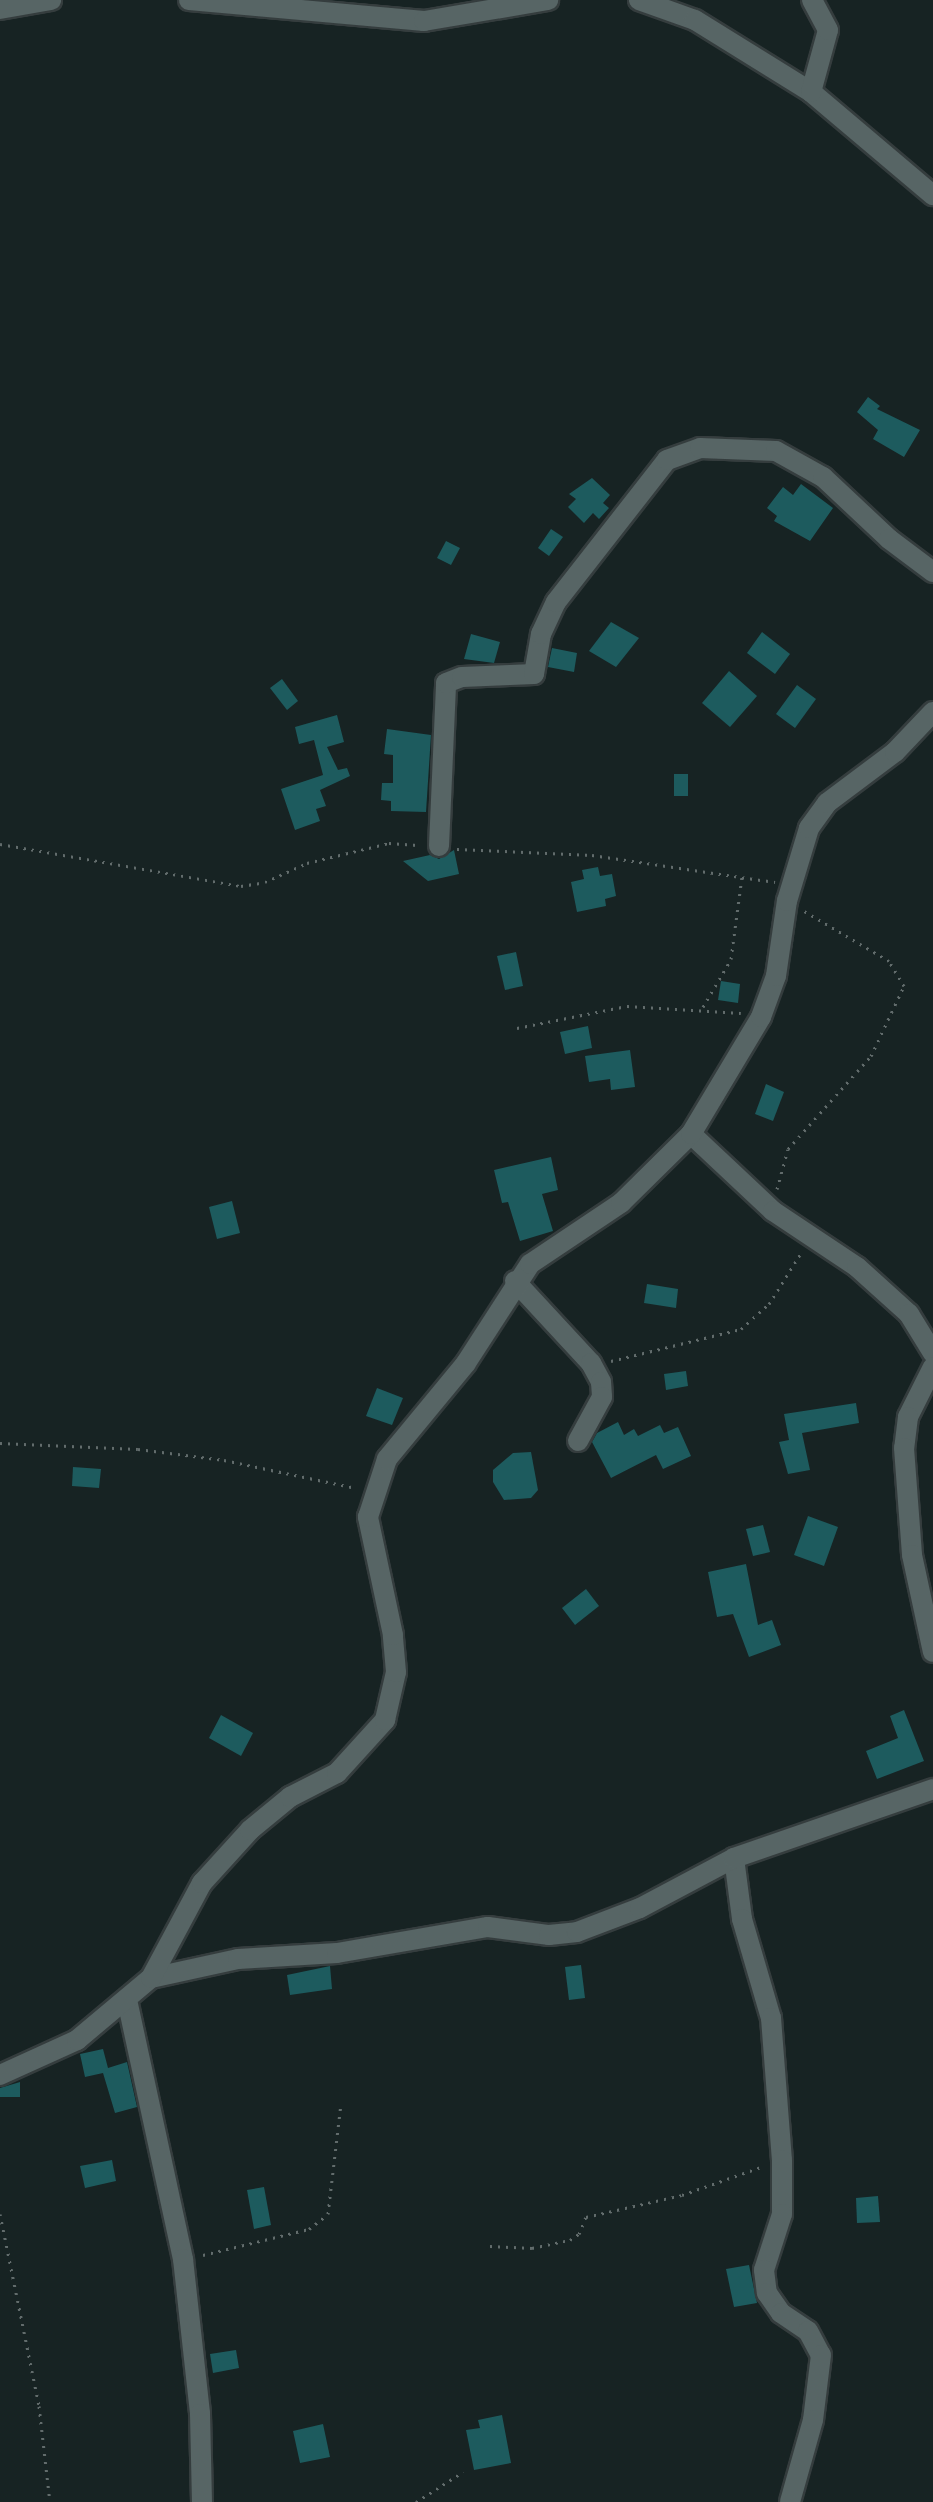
<!DOCTYPE html>
<html>
<head>
<meta charset="utf-8">
<style>
  body { margin:0 }
  #map { position:relative; width:933px; height:2502px; overflow:hidden; background:#172323; font-family:Helvetica,sans-serif }
  div>[style] { position:absolute }
  .building>* { inset:0; background:#1d5b5e }
  .path>* { height:3px; margin-top:-1.5px; transform-origin:0; background:repeating-linear-gradient(90deg,#626c6c 0 2px,transparent 0 8px) }
  .roads { filter:drop-shadow(2px 0 #353d3e) drop-shadow(-2px 0 #353d3e) drop-shadow(0 2px #353d3e) drop-shadow(0 -2px #353d3e) }
  .minor>* { height:20px; margin:-10px; padding:0 10px; transform-origin:10px; border-radius:10px; background:#576565 }
  span { translate:-50% -50%; white-space:nowrap; text-align:center; line-height:1.15; -webkit-text-stroke:7px #070b0b; paint-order:stroke }
</style>
</head>
<body>
<div id="map">
  <div class="building">
    <div style="clip-path:polygon(868px 397px,880px 406px,877px 409px,920px 430px,904px 457px,873px 439px,878px 430px,857px 412px)"></div>
    <div style="clip-path:polygon(592px 478px,610px 495px,603px 503px,609px 508px,599px 519px,593px 513px,584px 523px,568px 507px,576px 499px,569px 494px)"></div>
    <div style="clip-path:polygon(801px 484px,833px 508px,810px 541px,774px 521px,777px 516px,767px 508px,783px 487px,793px 495px)"></div>
    <div style="clip-path:polygon(551px 529px,563px 537px,549px 556px,538px 548px)"></div>
    <div style="clip-path:polygon(446px 541px,460px 548px,451px 565px,437px 558px)"></div>
    <div style="clip-path:polygon(611px 622px,639px 638px,616px 667px,589px 651px)"></div>
    <div style="clip-path:polygon(762px 632px,790px 654px,775px 674px,747px 653px)"></div>
    <div style="clip-path:polygon(471px 634px,500px 642px,494px 663px,464px 659px)"></div>
    <div style="clip-path:polygon(552px 648px,577px 653px,574px 672px,548px 667px)"></div>
    <div style="clip-path:polygon(729px 671px,757px 696px,730px 727px,702px 703px)"></div>
    <div style="clip-path:polygon(282px 679px,298px 701px,287px 710px,270px 688px)"></div>
    <div style="clip-path:polygon(797px 685px,816px 699px,795px 728px,776px 714px)"></div>
    <div style="clip-path:polygon(337px 715px,344px 742px,327px 747px,338px 770px,347px 768px,350px 776px,320px 790px,326px 806px,316px 809px,320px 821px,295px 830px,281px 789px,323px 775px,314px 740px,299px 744px,295px 727px)"></div>
    <div style="clip-path:polygon(387px 729px,431px 735px,426px 812px,391px 811px,391px 801px,381px 800px,382px 783px,393px 783px,393px 755px,384px 754px)"></div>
    <div style="clip-path:polygon(674px 774px,688px 774px,688px 796px,674px 796px)"></div>
    <div style="clip-path:polygon(454px 850px,459px 874px,428px 881px,403px 861px,430px 855px,439px 859px)"></div>
    <div style="clip-path:polygon(598px 867px,600px 876px,612px 874px,616px 896px,605px 899px,606px 906px,577px 912px,571px 882px,584px 879px,582px 870px)"></div>
    <div style="clip-path:polygon(516px 952px,523px 986px,505px 990px,497px 956px)"></div>
    <div style="clip-path:polygon(721px 981px,740px 984px,738px 1003px,718px 1000px)"></div>
    <div style="clip-path:polygon(588px 1026px,592px 1048px,565px 1054px,560px 1032px)"></div>
    <div style="clip-path:polygon(630px 1050px,635px 1087px,611px 1090px,610px 1079px,589px 1082px,585px 1056px)"></div>
    <div style="clip-path:polygon(766px 1084px,784px 1092px,773px 1121px,755px 1114px)"></div>
    <div style="clip-path:polygon(551px 1157px,558px 1190px,542px 1194px,553px 1231px,520px 1241px,508px 1202px,502px 1203px,494px 1170px)"></div>
    <div style="clip-path:polygon(232px 1201px,240px 1233px,217px 1239px,209px 1207px)"></div>
    <div style="clip-path:polygon(647px 1284px,678px 1289px,676px 1308px,644px 1303px)"></div>
    <div style="clip-path:polygon(686px 1371px,688px 1386px,666px 1390px,664px 1374px)"></div>
    <div style="clip-path:polygon(377px 1388px,403px 1398px,392px 1425px,366px 1416px)"></div>
    <div style="clip-path:polygon(856px 1403px,859px 1423px,802px 1433px,810px 1470px,788px 1474px,779px 1442px,789px 1440px,784px 1414px)"></div>
    <div style="clip-path:polygon(618px 1422px,624px 1435px,634px 1429px,638px 1436px,660px 1425px,664px 1433px,678px 1427px,691px 1456px,663px 1469px,656px 1455px,611px 1478px,592px 1442px,597px 1433px)"></div>
    <div style="clip-path:polygon(531px 1452px,538px 1490px,531px 1498px,504px 1500px,493px 1482px,493px 1470px,513px 1453px)"></div>
    <div style="clip-path:polygon(73px 1467px,101px 1469px,99px 1488px,72px 1486px)"></div>
    <div style="clip-path:polygon(808px 1516px,838px 1527px,824px 1566px,794px 1555px)"></div>
    <div style="clip-path:polygon(763px 1525px,770px 1552px,753px 1556px,746px 1529px)"></div>
    <div style="clip-path:polygon(746px 1564px,758px 1625px,772px 1620px,781px 1645px,749px 1657px,733px 1614px,717px 1617px,708px 1572px)"></div>
    <div style="clip-path:polygon(586px 1589px,599px 1606px,575px 1625px,562px 1608px)"></div>
    <div style="clip-path:polygon(904px 1710px,924px 1761px,877px 1779px,866px 1751px,898px 1738px,890px 1716px)"></div>
    <div style="clip-path:polygon(221px 1715px,253px 1733px,241px 1756px,209px 1738px)"></div>
    <div style="clip-path:polygon(581px 1965px,585px 1998px,569px 2000px,565px 1967px)"></div>
    <div style="clip-path:polygon(330px 1966px,332px 1989px,290px 1995px,287px 1975px)"></div>
    <div style="clip-path:polygon(103px 2049px,108px 2068px,127px 2062px,137px 2107px,115px 2113px,103px 2073px,85px 2077px,80px 2054px)"></div>
    <div style="clip-path:polygon(20px 2082px,20px 2097px,0 2097px,0 2088px)"></div>
    <div style="clip-path:polygon(112px 2160px,116px 2181px,85px 2188px,80px 2166px)"></div>
    <div style="clip-path:polygon(264px 2187px,271px 2225px,254px 2229px,247px 2190px)"></div>
    <div style="clip-path:polygon(878px 2196px,880px 2222px,857px 2223px,856px 2198px)"></div>
    <div style="clip-path:polygon(749px 2265px,757px 2303px,734px 2307px,726px 2269px)"></div>
    <div style="clip-path:polygon(236px 2350px,239px 2368px,213px 2373px,210px 2354px)"></div>
    <div style="clip-path:polygon(502px 2415px,511px 2463px,474px 2470px,466px 2430px,480px 2428px,478px 2420px)"></div>
    <div style="clip-path:polygon(323px 2424px,330px 2457px,300px 2463px,293px 2431px)"></div>
  </div>
  <div class="path">
    <div style="left:0;top:844px;width:245px;rotate:9.9deg"></div>
    <div style="left:241px;top:886px;width:24px;rotate:-9deg"></div>
    <div style="left:265px;top:882px;width:46px;rotate:-24.3deg"></div>
    <div style="left:307px;top:863px;width:84px;rotate:-13.7deg"></div>
    <div style="left:389px;top:843px;width:32px;rotate:4deg"></div>
    <div style="left:457px;top:849px;width:135px;rotate:2.5deg"></div>
    <div style="left:592px;top:855px;width:185px;rotate:8.4deg"></div>
    <div style="left:703px;top:1007px;width:56px;rotate:-59.7deg"></div>
    <div style="left:731px;top:959px;width:83px;rotate:-82.4deg"></div>
    <div style="left:517px;top:1028px;width:112px;rotate:-11.3deg"></div>
    <div style="left:627px;top:1006px;width:114px;rotate:3.5deg"></div>
    <div style="left:777px;top:1189px;width:41px;rotate:-74.6deg"></div>
    <div style="left:788px;top:1149px;width:125px;rotate:-48.3deg"></div>
    <div style="left:871px;top:1056px;width:77px;rotate:-64.8deg"></div>
    <div style="left:904px;top:986px;width:29px;rotate:-121deg"></div>
    <div style="left:889px;top:961px;width:99px;rotate:-149.5deg"></div>
    <div style="left:611px;top:1361px;width:134px;rotate:-13.8deg"></div>
    <div style="left:741px;top:1329px;width:38px;rotate:-42deg"></div>
    <div style="left:769px;top:1304px;width:60px;rotate:-57.9deg"></div>
    <div style="left:0;top:1443px;width:138px;rotate:2.5deg"></div>
    <div style="left:138px;top:1449px;width:87px;rotate:7.3deg"></div>
    <div style="left:224px;top:1460px;width:135px;rotate:12deg"></div>
    <div style="left:0;top:2214px;width:196px;rotate:78.5deg"></div>
    <div style="left:39px;top:2406px;width:97px;rotate:83.5deg"></div>
    <div style="left:490px;top:2246px;width:42px;rotate:2.7deg"></div>
    <div style="left:532px;top:2248px;width:39px;rotate:-12deg"></div>
    <div style="left:570px;top:2240px;width:11px;rotate:-34deg"></div>
    <div style="left:579px;top:2234px;width:18px;rotate:-68deg"></div>
    <div style="left:586px;top:2217px;width:98px;rotate:-12.9deg"></div>
    <div style="left:682px;top:2195px;width:87px;rotate:-19.5deg"></div>
    <div style="left:203px;top:2255px;width:109px;rotate:-13.8deg"></div>
    <div style="left:309px;top:2229px;width:24px;rotate:-38deg"></div>
    <div style="left:328px;top:2214px;width:112px;rotate:-83.3deg"></div>
    <div style="left:416px;top:2502px;width:56px;rotate:-32.6deg"></div>
  </div>
  <div class="roads">
    <div class="minor">
      <div style="left:189px;top:0;width:236px;rotate:5.1deg"></div>
      <div style="left:424px;top:21px;width:126px;rotate:-9.6deg"></div>
      <div style="left:639px;top:0;width:59px;rotate:19.7deg"></div>
      <div style="left:695px;top:20px;width:137px;rotate:31.8deg"></div>
      <div style="left:811px;top:92px;width:160px;rotate:40.2deg"></div>
      <div style="left:0;top:9px;width:52px;rotate:-10deg"></div>
      <div style="left:811px;top:92px;width:64px;rotate:-74.7deg"></div>
      <div style="left:828px;top:30px;width:34px;rotate:-118deg"></div>
      <div style="left:439px;top:846px;width:163px;rotate:-87.5deg"></div>
      <div style="left:446px;top:683px;width:17px;rotate:-21deg"></div>
      <div style="left:462px;top:677px;width:72px;rotate:-2.4deg"></div>
      <div style="left:534px;top:674px;width:41px;rotate:-80.1deg"></div>
      <div style="left:541px;top:634px;width:35px;rotate:-65deg"></div>
      <div style="left:556px;top:602px;width:180px;rotate:-52deg"></div>
      <div style="left:667px;top:460px;width:35px;rotate:-20deg"></div>
      <div style="left:700px;top:448px;width:76px;rotate:2.3deg"></div>
      <div style="left:776px;top:451px;width:54px;rotate:29deg"></div>
      <div style="left:823px;top:477px;width:91px;rotate:43.2deg"></div>
      <div style="left:889px;top:539px;width:55px;rotate:36.9deg"></div>
      <div style="left:691px;top:1134px;width:112px;rotate:43.2deg"></div>
      <div style="left:773px;top:1211px;width:101px;rotate:33.7deg"></div>
      <div style="left:857px;top:1267px;width:70px;rotate:42.1deg"></div>
      <div style="left:909px;top:1314px;width:46px;rotate:58.4deg"></div>
      <div style="left:515px;top:1281px;width:112px;rotate:47.2deg"></div>
      <div style="left:591px;top:1363px;width:21px;rotate:62deg"></div>
      <div style="left:601px;top:1382px;width:15px;rotate:86deg"></div>
      <div style="left:602px;top:1397px;width:50px;rotate:118.6deg"></div>
      <div style="left:933px;top:1367px;width:56px;rotate:116.6deg"></div>
      <div style="left:908px;top:1417px;width:31px;rotate:97deg"></div>
      <div style="left:904px;top:1448px;width:107px;rotate:85.7deg"></div>
      <div style="left:912px;top:1555px;width:99px;rotate:77.8deg"></div>
      <div style="left:734px;top:1858px;width:62px;rotate:82.5deg"></div>
      <div style="left:742px;top:1919px;width:103px;rotate:73.7deg"></div>
      <div style="left:771px;top:2018px;width:142px;rotate:85.6deg"></div>
      <div style="left:782px;top:2160px;width:54px;rotate:90deg"></div>
      <div style="left:782px;top:2214px;width:59px;rotate:107.8deg"></div>
      <div style="left:764px;top:2270px;width:23px;rotate:83deg"></div>
      <div style="left:767px;top:2293px;width:24px;rotate:55deg"></div>
      <div style="left:781px;top:2313px;width:32px;rotate:34deg"></div>
      <div style="left:808px;top:2331px;width:27px;rotate:62deg"></div>
      <div style="left:821px;top:2355px;width:65px;rotate:97deg"></div>
      <div style="left:813px;top:2420px;width:85px;rotate:105.7deg"></div>
      <div style="left:151px;top:1978px;width:89px;rotate:-12.3deg"></div>
      <div style="left:238px;top:1959px;width:99px;rotate:-3.5deg"></div>
      <div style="left:337px;top:1953px;width:153px;rotate:-9.8deg"></div>
      <div style="left:488px;top:1927px;width:62px;rotate:7.5deg"></div>
      <div style="left:549px;top:1935px;width:28px;rotate:-6deg"></div>
      <div style="left:577px;top:1932px;width:67px;rotate:-20.9deg"></div>
      <div style="left:640px;top:1908px;width:106px;rotate:-28deg"></div>
      <div style="left:734px;top:1858px;width:211px;rotate:-19.1deg"></div>
      <div style="left:127px;top:2000px;width:265px;rotate:77.8deg"></div>
      <div style="left:183px;top:2259px;width:156px;rotate:83.7deg"></div>
      <div style="left:200px;top:2414px;width:88px;rotate:88.7deg"></div>
      <div style="left:0;top:2075px;width:85px;rotate:-24.4deg"></div>
      <div style="left:77px;top:2040px;width:97px;rotate:-40deg"></div>
      <div style="left:151px;top:1978px;width:108px;rotate:-61.8deg"></div>
      <div style="left:202px;top:1883px;width:72px;rotate:-47.8deg"></div>
      <div style="left:250px;top:1830px;width:52px;rotate:-39.5deg"></div>
      <div style="left:290px;top:1797px;width:53px;rotate:-27.1deg"></div>
      <div style="left:337px;top:1773px;width:72px;rotate:-47.8deg"></div>
      <div style="left:385px;top:1720px;width:49px;rotate:-77.1deg"></div>
      <div style="left:396px;top:1672px;width:37px;rotate:-95deg"></div>
      <div style="left:393px;top:1635px;width:121px;rotate:-102deg"></div>
      <div style="left:368px;top:1517px;width:61px;rotate:-71.9deg"></div>
      <div style="left:387px;top:1459px;width:124px;rotate:-50.5deg"></div>
      <div style="left:466px;top:1363px;width:118px;rotate:-57.1deg"></div>
      <div style="left:530px;top:1264px;width:110px;rotate:-33.8deg"></div>
      <div style="left:621px;top:1203px;width:98px;rotate:-44.6deg"></div>
      <div style="left:691px;top:1134px;width:136px;rotate:-59.1deg"></div>
      <div style="left:761px;top:1017px;width:44px;rotate:-69.9deg"></div>
      <div style="left:776px;top:976px;width:76px;rotate:-81.7deg"></div>
      <div style="left:787px;top:901px;width:76px;rotate:-73.2deg"></div>
      <div style="left:809px;top:828px;width:31px;rotate:-54deg"></div>
      <div style="left:827px;top:803px;width:85px;rotate:-36.9deg"></div>
      <div style="left:895px;top:752px;width:55px;rotate:-46.5deg"></div>
    </div>
  </div>
</div>
</body>
</html>
